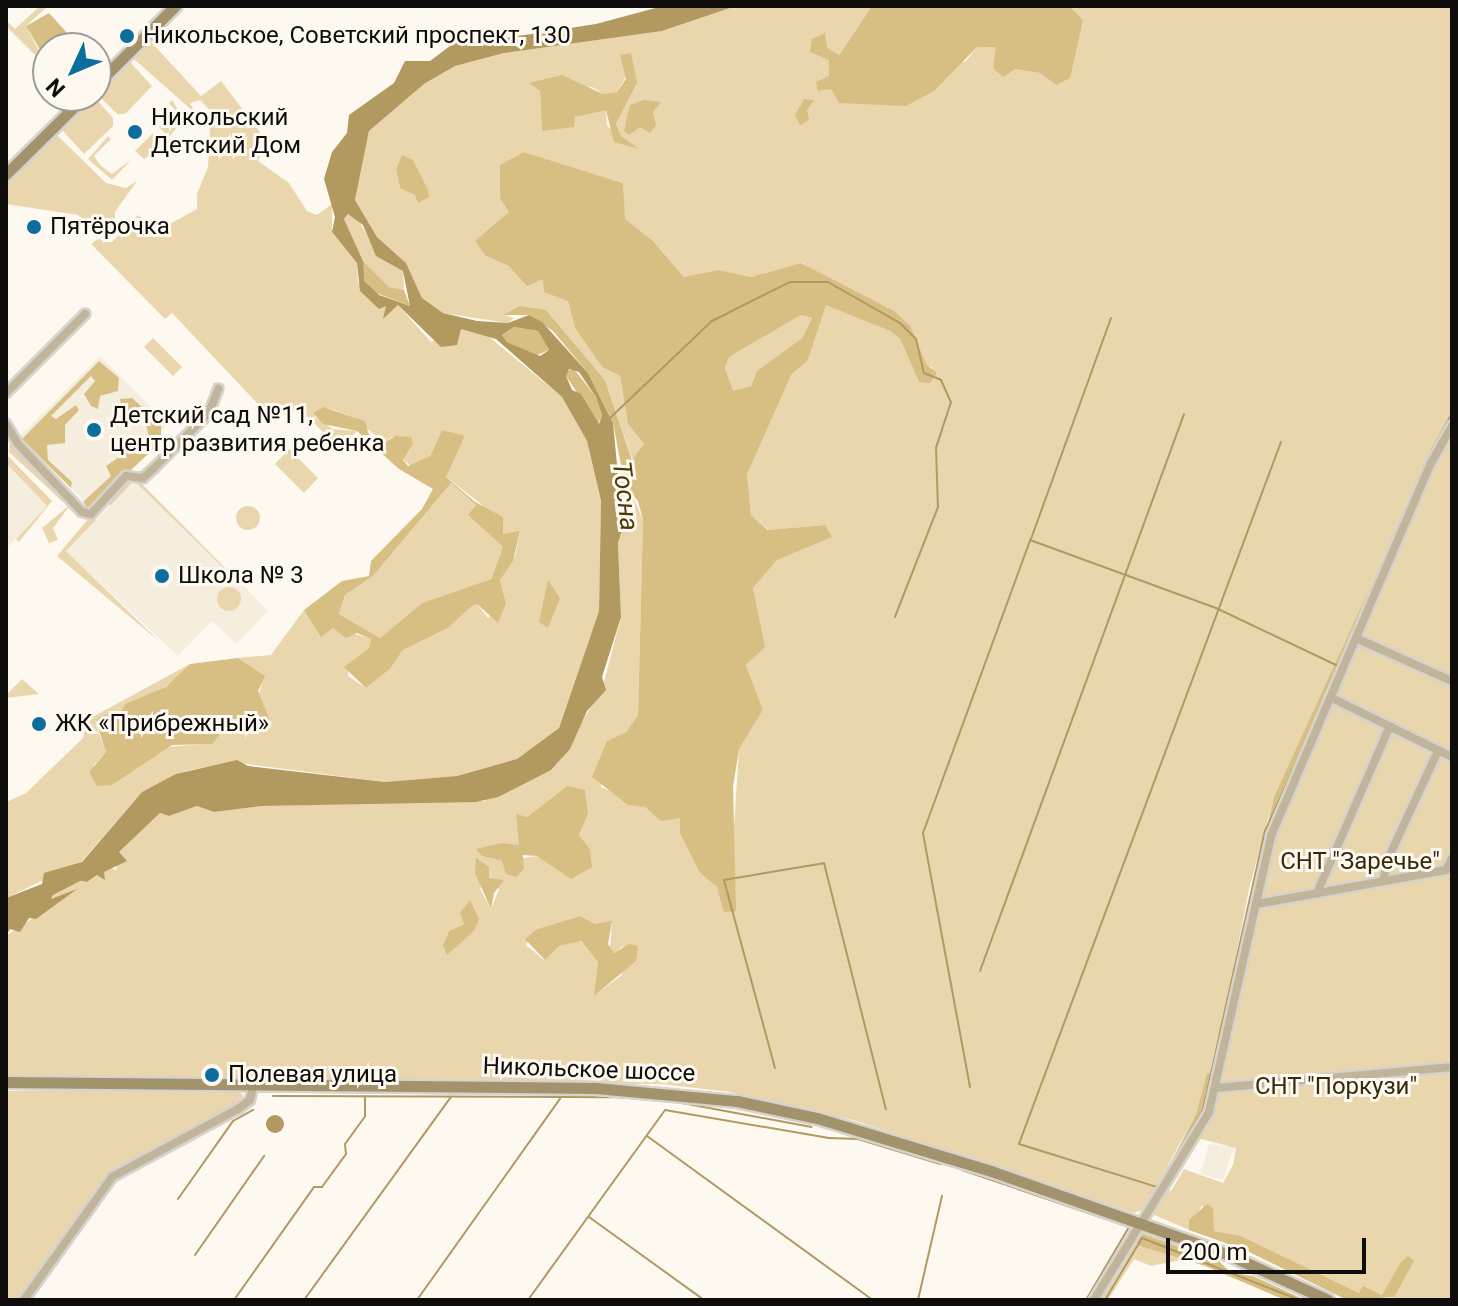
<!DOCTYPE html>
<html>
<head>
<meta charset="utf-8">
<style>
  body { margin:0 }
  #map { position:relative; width:1458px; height:1306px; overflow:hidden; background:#fdf9f1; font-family:Roboto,sans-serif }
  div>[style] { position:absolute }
  .built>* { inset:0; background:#f5eedf }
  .green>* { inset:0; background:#e9d6ad }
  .round { border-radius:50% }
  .forest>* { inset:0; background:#d7be83 }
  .water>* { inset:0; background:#b2995f }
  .stream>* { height:2px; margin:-1px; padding:0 1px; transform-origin:1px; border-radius:1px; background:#b2995f }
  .river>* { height:12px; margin:-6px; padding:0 6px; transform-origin:6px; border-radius:6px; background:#b2995f }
  .roads { filter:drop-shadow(2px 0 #d7d3cc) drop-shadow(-2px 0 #d7d3cc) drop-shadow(0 2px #d7d3cc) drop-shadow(0 -2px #d7d3cc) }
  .minor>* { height:8px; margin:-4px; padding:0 4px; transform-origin:4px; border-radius:4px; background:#c0b59b }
  .secondary>* { height:11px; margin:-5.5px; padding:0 5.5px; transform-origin:5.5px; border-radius:5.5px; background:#a3936d }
  .dots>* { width:22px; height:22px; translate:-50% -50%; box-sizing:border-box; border:4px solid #fdf9f1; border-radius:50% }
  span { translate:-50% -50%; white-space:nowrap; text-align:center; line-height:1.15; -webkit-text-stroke:6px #fdf9f1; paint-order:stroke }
  .poi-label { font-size:24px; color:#0e0d0b }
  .left { translate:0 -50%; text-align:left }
  .park-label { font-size:24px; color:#352a0e }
  .street-label { font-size:24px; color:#0e0d0b }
  .water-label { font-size:26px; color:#4a3908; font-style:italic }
  .frame { position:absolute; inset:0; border:8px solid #0e0d0b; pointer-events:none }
  .north { position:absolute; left:32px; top:32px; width:80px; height:80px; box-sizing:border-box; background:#fdf9f1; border:2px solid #9d9b95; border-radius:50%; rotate:226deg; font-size:22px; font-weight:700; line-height:32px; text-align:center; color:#0e0d0b }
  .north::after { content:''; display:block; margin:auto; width:28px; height:36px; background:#0b6e9c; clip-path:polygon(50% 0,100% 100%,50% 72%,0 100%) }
  .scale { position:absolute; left:1166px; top:1238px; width:200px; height:36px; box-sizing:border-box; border:4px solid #0e0d0b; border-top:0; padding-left:10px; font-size:24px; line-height:28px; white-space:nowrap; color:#0e0d0b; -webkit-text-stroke:6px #fdf9f1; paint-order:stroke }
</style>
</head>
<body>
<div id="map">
  <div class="built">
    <div style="clip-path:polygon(100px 356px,168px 424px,88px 505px,20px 436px)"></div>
    <div style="clip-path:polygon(6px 463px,47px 506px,6px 549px)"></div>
    <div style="clip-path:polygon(134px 481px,268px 611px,236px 644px,212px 621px,178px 656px,66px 551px)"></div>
    <div style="clip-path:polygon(1209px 1144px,1234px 1147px,1223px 1180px,1200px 1174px)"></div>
  </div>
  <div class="green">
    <div style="clip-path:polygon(40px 6px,48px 6px,26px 26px,48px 68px,6px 26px,6px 20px,15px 29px)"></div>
    <div style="clip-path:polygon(evenodd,736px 6px,872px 6px,838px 56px,812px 39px,829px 60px,829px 76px,818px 91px,966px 61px,977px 47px,996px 47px,998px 56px,1015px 69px,1040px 73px,1056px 85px,1073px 13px,1069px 6px,1452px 6px,1452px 422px,1274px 797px,1249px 889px,1213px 1074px,1207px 1074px,1196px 1114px,1144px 1209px,1134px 1213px,853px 1120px,729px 1092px,662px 1084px,6px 1080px,6px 936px,73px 891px,51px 899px,59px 882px,69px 878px,87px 882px,109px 867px,116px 870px,119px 852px,160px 813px,169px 816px,197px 806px,214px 812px,263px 806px,484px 801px,558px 763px,603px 686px,621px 617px,618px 543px,623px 527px,616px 482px,621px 469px,643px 520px,638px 715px,626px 732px,607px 741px,601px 787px,645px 807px,661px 820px,680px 818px,700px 873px,717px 887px,723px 902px,732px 859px,739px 749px,763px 710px,746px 665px,764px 647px,753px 588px,777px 560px,825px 525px,769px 530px,751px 515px,747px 474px,764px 429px,791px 375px,808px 360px,826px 304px,890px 331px,900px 339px,919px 382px,933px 368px,926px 365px,911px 327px,802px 263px,751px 277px,719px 270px,685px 278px,653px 241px,624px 219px,623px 183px,524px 152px,509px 212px,486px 256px,543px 279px,568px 301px,575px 328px,602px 367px,620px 376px,628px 424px,644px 444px,633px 461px,605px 380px,546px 310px,504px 315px,514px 318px,508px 323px,443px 313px,422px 298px,406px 263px,377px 237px,355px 200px,369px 131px,424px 84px,455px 66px,504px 53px,662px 31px,736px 6px,632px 66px,637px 83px,616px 124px,621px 136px,637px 148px,607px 126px,606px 110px,588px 112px,542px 131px,540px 91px,530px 83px,592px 87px,603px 94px,617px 92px,632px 66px,736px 6px,413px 160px,422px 184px,400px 188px,396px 170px,413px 160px,736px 6px,567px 786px,588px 814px,579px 835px,590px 849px,563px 871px,537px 856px,502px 861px,482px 856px,478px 849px,519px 845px,527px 817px,567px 786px,736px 6px,489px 867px,489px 879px,499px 889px,491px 909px,480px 889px,489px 867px,736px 6px,580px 916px,595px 924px,612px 922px,610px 949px,615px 953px,623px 946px,622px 975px,595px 995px,598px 961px,580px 941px,559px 946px,544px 960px,526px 945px,537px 929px,580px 916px,736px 6px,464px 924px,474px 931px,459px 944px,443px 945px,449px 931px,464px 924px)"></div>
    <div style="clip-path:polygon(151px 42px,201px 96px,221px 81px,262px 135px,265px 146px,258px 161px,289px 183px,307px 211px,317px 215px,332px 204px,332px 232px,357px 263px,358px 282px,368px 299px,386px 306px,384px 317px,398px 305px,431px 342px,461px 329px,488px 336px,562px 397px,587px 441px,601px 502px,599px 611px,559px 728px,517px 759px,457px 776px,385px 782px,232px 762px,186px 771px,142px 792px,81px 862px,6px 898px,6px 802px,26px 793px,83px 738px,87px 720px,190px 664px,175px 681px,97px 728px,106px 752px,93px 766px,112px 785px,167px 747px,206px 744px,233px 720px,244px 719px,263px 732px,269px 723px,258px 697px,264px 676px,238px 658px,271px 655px,304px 610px,319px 632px,333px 628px,372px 639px,369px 649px,348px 664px,348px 676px,366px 688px,390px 669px,403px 650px,448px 628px,472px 606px,477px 604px,488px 618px,506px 603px,500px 580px,515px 556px,520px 532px,503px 534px,481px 504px,445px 476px,465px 437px,442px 430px,430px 456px,413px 467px,403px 460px,407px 438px,392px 437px,383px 443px,356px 418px,334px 410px,326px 408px,314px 416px,333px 429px,357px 431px,341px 449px,298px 408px,272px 419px,172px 313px,165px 319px,91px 244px,98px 239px,112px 242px,138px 215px,157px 231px,197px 209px,197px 194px,208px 167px,211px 111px,200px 100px,190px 103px,195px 113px,134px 59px)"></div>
    <div style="clip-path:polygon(130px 62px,152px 86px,125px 114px,117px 114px,97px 94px)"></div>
    <div style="clip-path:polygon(94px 97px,113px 118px,113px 126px,84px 154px,62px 130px)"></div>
    <div style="clip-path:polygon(172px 100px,184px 119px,169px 137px,159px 127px,175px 110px,169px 103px)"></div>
    <div style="clip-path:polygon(153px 133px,160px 148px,144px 159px,135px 151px)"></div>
    <div style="clip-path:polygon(57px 135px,106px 183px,126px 188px,137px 181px,115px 212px,115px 226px,95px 228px,78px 215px,6px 204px,6px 184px)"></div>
    <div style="clip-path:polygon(108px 136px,111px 139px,94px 156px,100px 165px,112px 174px,132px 159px,112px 180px,88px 159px)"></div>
    <div style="clip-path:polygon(348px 213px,355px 214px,376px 251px,403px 271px,404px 290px,389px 287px,363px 261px,344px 219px)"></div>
    <div style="clip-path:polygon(801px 315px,812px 318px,802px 338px,757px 371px,751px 386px,733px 392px,725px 368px,729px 357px)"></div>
    <div style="clip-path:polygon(153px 338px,182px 367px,173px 376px,144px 347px)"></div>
    <div style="clip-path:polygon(1452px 426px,1452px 1300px,1388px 1300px,1394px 1297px,1387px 1287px,1382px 1295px,1367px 1288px,1359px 1293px,1241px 1236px,1214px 1231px,1202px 1205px,1189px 1230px,1152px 1214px,1165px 1188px,1171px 1191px,1184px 1169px,1223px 1183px,1233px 1165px,1236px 1148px,1194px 1137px,1209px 1112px,1271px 836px)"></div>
    <div style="clip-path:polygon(10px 440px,63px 497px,63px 502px,9px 452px)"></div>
    <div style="clip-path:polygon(289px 449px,318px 478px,304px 493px,275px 464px)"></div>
    <div style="clip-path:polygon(6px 454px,52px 501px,19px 542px,16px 539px,47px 506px,6px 463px)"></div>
    <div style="clip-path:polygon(129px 477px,137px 479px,268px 611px,134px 481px,110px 506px,107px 502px)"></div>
    <div style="clip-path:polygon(451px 483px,476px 505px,469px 515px,503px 547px,491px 579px,422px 603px,380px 638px,339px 614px,345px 595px,373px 576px)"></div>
    <div style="clip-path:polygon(71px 504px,53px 528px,58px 540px,49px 543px,42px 528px)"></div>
    <div class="round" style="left:236px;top:506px;width:24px;height:24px"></div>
    <div style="clip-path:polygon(89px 518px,96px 520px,66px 551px,160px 642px,57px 556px)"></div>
    <div class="round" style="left:217px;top:587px;width:24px;height:24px"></div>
    <div style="clip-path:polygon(22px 679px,39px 694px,6px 698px,6px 695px)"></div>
    <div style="clip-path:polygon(6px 1091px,238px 1091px,243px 1095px,236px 1106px,131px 1161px,108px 1177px,21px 1300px,6px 1300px)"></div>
    <div style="clip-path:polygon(1141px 1231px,1218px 1258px,1220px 1262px,1143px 1234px,1140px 1246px,1186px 1259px,1151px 1266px,1134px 1259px,1108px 1300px,1097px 1300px)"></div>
  </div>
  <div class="forest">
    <div style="clip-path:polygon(872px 6px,1069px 6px,1083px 20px,1070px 78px,1056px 85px,1040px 73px,1015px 69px,1003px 77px,993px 68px,996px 47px,977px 47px,934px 91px,906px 106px,839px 103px,831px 89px,818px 91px,816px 82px,829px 76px,829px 60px,810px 52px,812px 39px,825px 33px,827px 48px,839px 55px)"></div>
    <div style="clip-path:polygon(49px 13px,77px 44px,70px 48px,59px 37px,48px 48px,48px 63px,26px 26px)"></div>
    <div style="clip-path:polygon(631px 53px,637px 83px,616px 124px,621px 136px,639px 149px,614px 142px,606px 110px,575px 117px,574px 127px,542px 131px,540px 91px,529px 83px,562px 75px,603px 94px,617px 92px,626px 79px,620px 55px)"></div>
    <div style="clip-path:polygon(804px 99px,814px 100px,807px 110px,809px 120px,800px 125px,795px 115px)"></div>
    <div style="clip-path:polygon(644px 100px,661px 102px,653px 112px,656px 125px,650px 133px,640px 127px,629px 135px,624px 131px,630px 105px)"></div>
    <div style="clip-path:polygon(evenodd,524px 152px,623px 183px,625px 219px,653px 241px,684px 277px,719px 270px,751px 277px,801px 263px,894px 311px,911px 327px,926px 364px,937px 373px,930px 383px,919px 382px,900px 339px,890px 331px,826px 305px,808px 360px,791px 375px,747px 474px,751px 515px,768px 530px,825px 525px,832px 537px,777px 560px,753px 588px,765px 647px,746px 665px,763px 710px,739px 749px,733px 787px,736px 911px,724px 912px,717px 887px,700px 873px,680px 833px,680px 818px,661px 821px,645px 807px,628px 805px,592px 777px,607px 741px,626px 732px,638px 715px,643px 520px,638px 501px,625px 486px,613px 423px,588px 373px,553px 331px,529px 315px,503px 315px,520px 306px,546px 310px,605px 380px,632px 460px,644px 444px,628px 424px,620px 376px,602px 367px,575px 328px,568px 301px,544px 292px,543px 279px,527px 286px,509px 266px,486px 256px,475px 241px,509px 212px,500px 198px,500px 165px,524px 152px,801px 315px,812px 318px,802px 338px,757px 371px,751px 386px,733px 391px,725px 368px,729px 357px,801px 315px)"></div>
    <div style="clip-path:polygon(402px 155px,413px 160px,428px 190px,429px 197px,418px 203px,415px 195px,400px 188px,396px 170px)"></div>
    <div style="clip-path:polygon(363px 261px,389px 287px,404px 290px,410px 306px,371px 291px,363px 280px)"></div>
    <div style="clip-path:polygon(514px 327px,538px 331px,549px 350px,537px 355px,507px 342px,502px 335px)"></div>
    <div style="clip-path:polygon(99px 361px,119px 378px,118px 391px,100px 396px,98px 409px,91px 406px,84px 394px,95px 381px,91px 376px,51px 416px,56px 419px,76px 405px,79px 410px,65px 425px,65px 443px,47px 445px,48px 460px,72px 482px,71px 488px,22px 439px)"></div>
    <div style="clip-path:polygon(574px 369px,596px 397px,602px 415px,598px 424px,566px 376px,566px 371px)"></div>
    <div style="clip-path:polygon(132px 398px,161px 424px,161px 442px,89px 509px,83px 502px,111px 476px,106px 466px,149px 437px,146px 424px,121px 406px,120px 399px)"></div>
    <div style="clip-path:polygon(evenodd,323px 407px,365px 421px,369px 435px,383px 443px,396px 436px,411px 437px,413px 443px,403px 460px,408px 466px,430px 456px,442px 430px,465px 436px,446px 477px,475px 502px,503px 517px,503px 534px,520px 531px,513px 561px,500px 580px,506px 603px,498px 623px,477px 604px,472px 606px,448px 628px,403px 650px,390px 669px,366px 688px,344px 667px,369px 648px,371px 639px,357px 633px,346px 638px,333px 628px,321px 637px,304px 610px,342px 581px,369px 576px,371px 561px,422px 509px,433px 489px,399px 469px,357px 431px,323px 424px,313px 413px,323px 407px,451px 483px,476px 505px,468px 515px,503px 547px,491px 579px,422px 603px,380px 638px,339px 614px,345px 595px,373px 576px,451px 483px)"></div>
    <div style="clip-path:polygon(548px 580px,560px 598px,548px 628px,539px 622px)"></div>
    <div style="clip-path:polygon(1373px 593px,1268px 835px,1222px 1034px,1218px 1035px,1274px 797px,1367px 594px)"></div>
    <div style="clip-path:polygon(238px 658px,265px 676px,258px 691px,269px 718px,267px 728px,262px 732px,244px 719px,233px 719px,212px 744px,172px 745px,112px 785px,97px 786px,89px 772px,106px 752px,96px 721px,100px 716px,120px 714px,125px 704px,166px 687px,190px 664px)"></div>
    <div style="clip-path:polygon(567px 786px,585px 790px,588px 814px,579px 835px,590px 849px,592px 867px,571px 879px,537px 856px,523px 855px,524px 869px,516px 877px,506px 874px,502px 861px,482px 856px,476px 849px,502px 843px,519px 845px,516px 814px,527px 817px)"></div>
    <div style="clip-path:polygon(476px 858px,489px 867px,489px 878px,504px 880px,494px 893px,491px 909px,475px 873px)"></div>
    <div style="clip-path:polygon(470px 900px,479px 919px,474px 931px,447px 955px,443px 945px,449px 931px,464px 924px,460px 913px)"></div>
    <div style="clip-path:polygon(580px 916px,595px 924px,612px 921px,608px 944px,614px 953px,629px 944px,638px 946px,636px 961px,594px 996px,598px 962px,581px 941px,559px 946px,545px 960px,525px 939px,537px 929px)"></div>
    <div style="clip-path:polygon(1207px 1073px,1213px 1074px,1206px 1111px,1157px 1190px,1196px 1114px)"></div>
    <div style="clip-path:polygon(1207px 1204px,1213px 1208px,1214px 1231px,1241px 1236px,1359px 1293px,1363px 1286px,1382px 1295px,1401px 1262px,1408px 1256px,1414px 1261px,1394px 1297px,1347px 1300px,1245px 1250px,1189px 1230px,1189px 1220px)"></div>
    <div style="clip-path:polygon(1143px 1234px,1220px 1262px,1231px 1273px,1253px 1276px,1305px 1300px,1285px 1300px,1205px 1266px,1140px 1246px,1135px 1241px)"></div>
  </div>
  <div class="water">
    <div style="clip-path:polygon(evenodd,663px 6px,736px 6px,662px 31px,504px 53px,455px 66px,424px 84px,369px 131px,355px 200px,377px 237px,406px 263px,422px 298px,443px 313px,477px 321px,508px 323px,529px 315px,542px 322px,588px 373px,613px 423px,623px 527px,618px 543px,621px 617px,602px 677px,606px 690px,587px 711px,570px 749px,551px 770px,498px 797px,476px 802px,263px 806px,214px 812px,197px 806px,169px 816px,160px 813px,119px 852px,127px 861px,104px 872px,105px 880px,97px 875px,87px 882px,69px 878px,59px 882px,51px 899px,77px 889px,36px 919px,29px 918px,20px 932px,10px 929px,6px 936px,6px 898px,42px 884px,44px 873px,82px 862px,142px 792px,176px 774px,237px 760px,248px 766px,385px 782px,457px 776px,517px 759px,559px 728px,599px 611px,601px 501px,587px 441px,562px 397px,496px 339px,461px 329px,457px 345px,441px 347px,398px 305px,383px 319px,386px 306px,379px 309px,360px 291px,357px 263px,332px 232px,335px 217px,324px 179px,332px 152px,347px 133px,349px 115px,394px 83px,405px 61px,430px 61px,450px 46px,454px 35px,465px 44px,596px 24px,663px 6px,348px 214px,363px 225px,376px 256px,403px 271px,410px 306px,379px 295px,364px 281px,363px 261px,344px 219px,348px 214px,663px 6px,514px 327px,538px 331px,549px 350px,540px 356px,507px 342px,502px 335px,514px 327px,663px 6px,569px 369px,579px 372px,596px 397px,602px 415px,599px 424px,581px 394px,572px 390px,566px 376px,569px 369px)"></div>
    <div class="round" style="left:266px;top:1115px;width:18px;height:18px"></div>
  </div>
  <div class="stream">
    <div style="left:610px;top:418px;width:141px;rotate:-43.6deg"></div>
    <div style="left:712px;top:321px;width:87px;rotate:-26.6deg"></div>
    <div style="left:790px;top:282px;width:38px"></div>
    <div style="left:828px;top:282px;width:83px;rotate:29.7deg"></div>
    <div style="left:900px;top:323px;width:23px;rotate:45deg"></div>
    <div style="left:916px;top:339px;width:35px;rotate:77deg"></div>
    <div style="left:924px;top:373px;width:18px;rotate:22deg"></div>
    <div style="left:941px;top:380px;width:24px;rotate:66deg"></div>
    <div style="left:951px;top:402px;width:48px;rotate:108.1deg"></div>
    <div style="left:936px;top:448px;width:59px;rotate:88.1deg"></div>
    <div style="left:938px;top:507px;width:118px;rotate:111.4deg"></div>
    <div style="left:1281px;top:442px;width:749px;rotate:110.47deg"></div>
    <div style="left:1019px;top:1144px;width:145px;rotate:17.3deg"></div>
    <div style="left:1157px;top:1187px;width:90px;rotate:-59.1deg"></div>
    <div style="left:1203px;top:1110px;width:286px;rotate:-77.5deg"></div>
    <div style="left:1265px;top:831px;width:134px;rotate:-65.3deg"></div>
    <div style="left:1031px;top:539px;width:235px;rotate:-70.1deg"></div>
    <div style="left:1375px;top:584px;width:131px;rotate:-67.5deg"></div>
    <div style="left:1425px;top:463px;width:57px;rotate:-61.6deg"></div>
    <div style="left:980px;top:971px;width:593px;rotate:-69.88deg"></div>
    <div style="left:775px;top:1068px;width:195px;rotate:-105.2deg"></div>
    <div style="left:724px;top:880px;width:101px;rotate:-9.6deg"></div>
    <div style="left:824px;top:863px;width:254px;rotate:75.9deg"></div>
    <div style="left:970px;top:1087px;width:258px;rotate:-100.5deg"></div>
    <div style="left:923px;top:833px;width:312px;rotate:-69.9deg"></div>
    <div style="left:1030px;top:540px;width:198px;rotate:20.1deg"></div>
    <div style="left:1216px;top:608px;width:137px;rotate:25.4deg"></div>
    <div style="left:273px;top:1096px;width:339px;rotate:0.2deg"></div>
    <div style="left:612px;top:1097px;width:54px;rotate:3.2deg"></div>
    <div style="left:666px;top:1100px;width:148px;rotate:10.5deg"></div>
    <div style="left:647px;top:1136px;width:279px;rotate:36deg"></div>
    <div style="left:962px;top:1170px;width:176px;rotate:18.8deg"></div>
    <div style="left:1129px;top:1227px;width:85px;rotate:120.5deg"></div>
    <div style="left:178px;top:1199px;width:95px;rotate:-54.8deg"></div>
    <div style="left:233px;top:1121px;width:23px;rotate:-29deg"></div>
    <div style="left:589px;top:1217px;width:142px;rotate:35.8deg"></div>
    <div style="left:195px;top:1255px;width:121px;rotate:-55.1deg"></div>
    <div style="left:234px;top:1300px;width:138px;rotate:-54.7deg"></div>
    <div style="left:314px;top:1187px;width:8px"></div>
    <div style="left:322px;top:1187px;width:41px;rotate:-54deg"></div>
    <div style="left:346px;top:1154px;width:10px;rotate:-96deg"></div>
    <div style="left:345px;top:1144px;width:34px;rotate:-54deg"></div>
    <div style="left:365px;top:1116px;width:19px;rotate:-90deg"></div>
    <div style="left:304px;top:1300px;width:251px;rotate:-54.1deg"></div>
    <div style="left:417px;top:1300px;width:247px;rotate:-54.6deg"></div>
    <div style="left:528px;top:1300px;width:234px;rotate:-54.2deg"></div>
    <div style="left:665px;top:1110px;width:165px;rotate:9.7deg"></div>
    <div style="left:828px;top:1138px;width:30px;rotate:2deg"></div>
    <div style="left:858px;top:1139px;width:86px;rotate:17deg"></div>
    <div style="left:918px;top:1300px;width:107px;rotate:-77deg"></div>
    <div style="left:1105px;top:1300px;width:72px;rotate:-59.2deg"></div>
    <div style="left:1142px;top:1238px;width:169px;rotate:21.5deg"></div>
  </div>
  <div class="river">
    <div style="left:44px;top:893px;width:45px;rotate:-27.7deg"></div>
  </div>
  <div class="roads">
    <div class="minor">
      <div style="left:6px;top:393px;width:112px;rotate:-45deg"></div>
      <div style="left:6px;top:424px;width:23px;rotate:59deg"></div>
      <div style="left:18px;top:444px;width:93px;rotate:46.7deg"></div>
      <div style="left:82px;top:512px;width:9px;rotate:13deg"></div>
      <div style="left:91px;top:514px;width:52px;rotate:-47.4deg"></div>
      <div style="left:126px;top:476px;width:17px;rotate:7deg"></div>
      <div style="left:143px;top:478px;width:15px;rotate:-42deg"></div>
      <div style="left:154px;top:468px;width:78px;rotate:-45deg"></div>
      <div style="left:209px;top:413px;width:26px;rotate:-69deg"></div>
      <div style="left:1358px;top:639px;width:103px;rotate:24.1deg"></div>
      <div style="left:1332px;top:698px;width:134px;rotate:26.2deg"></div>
      <div style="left:1383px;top:881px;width:23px;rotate:-77deg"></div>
      <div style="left:1388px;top:859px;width:119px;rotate:-65.2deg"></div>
      <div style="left:1317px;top:893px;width:182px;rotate:-66.4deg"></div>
      <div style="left:1257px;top:904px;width:192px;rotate:-10.2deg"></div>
      <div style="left:1446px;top:870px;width:13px;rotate:-63deg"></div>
      <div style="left:1217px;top:1088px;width:236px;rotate:-5.1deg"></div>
      <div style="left:24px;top:1300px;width:151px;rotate:-54.4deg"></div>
      <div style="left:112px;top:1177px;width:143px;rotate:-28.4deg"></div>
      <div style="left:238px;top:1109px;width:15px;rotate:-37deg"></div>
      <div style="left:250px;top:1100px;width:14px;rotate:-78deg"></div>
      <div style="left:1094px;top:1300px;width:220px;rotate:-58.5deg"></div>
      <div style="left:1209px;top:1112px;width:283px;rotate:-77.3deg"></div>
      <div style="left:1271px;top:836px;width:406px;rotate:-66.8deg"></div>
      <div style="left:1431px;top:463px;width:43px;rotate:-60.4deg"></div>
    </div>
    <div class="secondary">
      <div style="left:96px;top:85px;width:112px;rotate:-45deg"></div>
      <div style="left:6px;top:174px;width:111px;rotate:-44.6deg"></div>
      <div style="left:6px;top:1082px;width:590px;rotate:0.58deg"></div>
      <div style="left:596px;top:1088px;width:142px;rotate:5.3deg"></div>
      <div style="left:737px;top:1101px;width:82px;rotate:12deg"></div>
      <div style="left:817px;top:1118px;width:182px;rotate:16.9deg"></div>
      <div style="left:991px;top:1171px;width:250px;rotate:19.4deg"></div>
      <div style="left:1227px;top:1254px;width:111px;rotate:24.5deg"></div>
    </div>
  </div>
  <div class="dots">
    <div style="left:127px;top:36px;background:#0b6e9c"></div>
    <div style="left:135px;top:132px;background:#0b6e9c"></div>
    <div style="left:34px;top:227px;background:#0b6e9c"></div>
    <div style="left:94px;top:430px;background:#0b6e9c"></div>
    <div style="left:162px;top:576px;background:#0b6e9c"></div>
    <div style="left:39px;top:724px;background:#0b6e9c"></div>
    <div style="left:212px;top:1075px;background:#0b6e9c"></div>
  </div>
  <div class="poi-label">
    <span class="left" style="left:143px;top:36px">Никольское, Советский проспект, 130</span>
    <span class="left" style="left:151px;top:132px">Никольский<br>Детский Дом</span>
    <span class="left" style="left:50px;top:227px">Пятёрочка</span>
    <span class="left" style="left:110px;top:430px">Детский сад №11,<br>центр развития ребенка</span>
    <span class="left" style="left:178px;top:576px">Школа № 3</span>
    <span class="left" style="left:55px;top:724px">ЖК «Прибрежный»</span>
    <span class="left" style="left:228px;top:1075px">Полевая улица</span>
  </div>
  <div class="park-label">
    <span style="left:1360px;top:862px">СНТ "Заречье"</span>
    <span style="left:1336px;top:1087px">СНТ "Поркузи"</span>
  </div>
  <div class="street-label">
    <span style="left:589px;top:1070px;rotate:2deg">Никольское шоссе</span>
  </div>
  <div class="water-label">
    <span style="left:625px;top:496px;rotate:83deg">Тосна</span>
  </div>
  <div class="frame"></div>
  <div class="north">N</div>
  <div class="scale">200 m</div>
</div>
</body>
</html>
